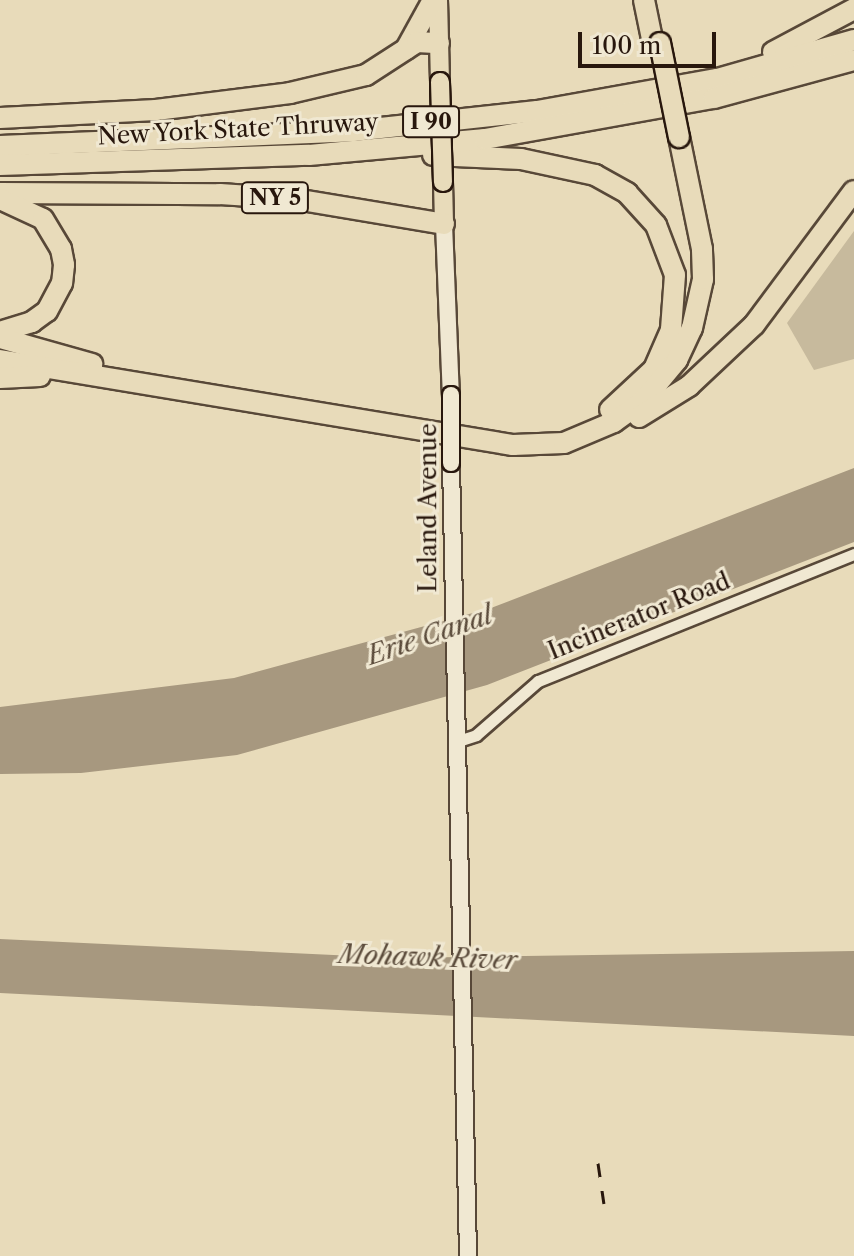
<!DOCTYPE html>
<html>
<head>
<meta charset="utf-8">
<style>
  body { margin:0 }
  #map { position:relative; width:854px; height:1256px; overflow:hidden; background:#e8dbba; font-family:"Libre Caslon Text",serif }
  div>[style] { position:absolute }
  .green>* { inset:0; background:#c7ba9d }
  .water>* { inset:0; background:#a7987f }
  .roads { filter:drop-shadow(2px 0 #584838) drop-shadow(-2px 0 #584838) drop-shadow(0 2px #584838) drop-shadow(0 -2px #584838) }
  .street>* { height:11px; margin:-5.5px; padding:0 5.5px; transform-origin:5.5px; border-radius:5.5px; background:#f0e8d2 }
  .secondary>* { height:16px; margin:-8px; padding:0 8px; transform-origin:8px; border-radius:8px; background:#f0e8d2 }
  .primary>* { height:18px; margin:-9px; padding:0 9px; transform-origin:9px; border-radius:9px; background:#e8dbba }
  .highway>* { height:20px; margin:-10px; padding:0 10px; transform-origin:10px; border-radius:10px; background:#e8dbba }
  .rail>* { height:3px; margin-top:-1.5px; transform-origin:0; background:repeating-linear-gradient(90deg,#28170d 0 14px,transparent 0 28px) }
  .bridges { filter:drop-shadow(2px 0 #28170d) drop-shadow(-2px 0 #28170d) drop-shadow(0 2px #28170d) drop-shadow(0 -2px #28170d) }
  .secondary-bridge>* { height:16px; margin:-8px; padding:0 8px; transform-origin:8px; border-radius:8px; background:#f0e8d2 }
  .primary-bridge>* { height:18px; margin:-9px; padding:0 9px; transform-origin:9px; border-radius:9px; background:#e8dbba }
  .highway-bridge>* { height:20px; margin:-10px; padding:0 10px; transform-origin:10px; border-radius:10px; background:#e8dbba }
  span { translate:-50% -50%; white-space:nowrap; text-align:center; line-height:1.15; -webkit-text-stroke:6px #f0e8d2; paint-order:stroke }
  .shield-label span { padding:2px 6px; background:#f0e8d2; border:2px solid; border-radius:6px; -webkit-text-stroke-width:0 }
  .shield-label { font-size:22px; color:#28170d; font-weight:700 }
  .street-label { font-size:24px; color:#28170d }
  .water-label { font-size:26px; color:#5b4b3b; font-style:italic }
  .scale { position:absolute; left:578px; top:32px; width:138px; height:36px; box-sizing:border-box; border:4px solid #28170d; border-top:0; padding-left:10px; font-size:24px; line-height:28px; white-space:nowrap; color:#28170d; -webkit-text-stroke:6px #f0e8d2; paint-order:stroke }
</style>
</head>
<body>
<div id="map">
  <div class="green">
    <div style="clip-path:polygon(854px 231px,854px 359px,814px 370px,787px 323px)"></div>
  </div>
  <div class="water">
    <div style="clip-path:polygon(854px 468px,854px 542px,487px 685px,237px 755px,81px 773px,0 774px,0 707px,234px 678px,491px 608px)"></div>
    <div style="clip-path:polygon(0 939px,397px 958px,854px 951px,854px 1036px,0 993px)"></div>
  </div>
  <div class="roads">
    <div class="street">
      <div style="left:455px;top:742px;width:22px;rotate:-18deg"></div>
      <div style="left:476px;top:735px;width:82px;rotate:-41.1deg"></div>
      <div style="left:538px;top:681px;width:341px;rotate:-21.9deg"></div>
    </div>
    <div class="secondary">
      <div style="left:444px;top:224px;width:171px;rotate:87.7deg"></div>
      <div style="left:451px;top:463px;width:793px;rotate:88.77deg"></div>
    </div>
    <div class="primary">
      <div style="left:438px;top:0;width:82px;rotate:88.6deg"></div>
      <div style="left:443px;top:182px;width:42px;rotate:88.6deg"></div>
    </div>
    <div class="highway">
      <div style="left:644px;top:0;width:45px;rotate:78.4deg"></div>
      <div style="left:406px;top:49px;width:56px;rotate:-61.1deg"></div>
      <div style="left:773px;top:52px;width:92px;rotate:-28deg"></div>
      <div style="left:0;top:118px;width:156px;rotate:-2.9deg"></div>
      <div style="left:156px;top:110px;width:135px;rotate:-7.2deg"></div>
      <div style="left:290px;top:93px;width:78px;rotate:-13.3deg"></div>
      <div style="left:366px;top:75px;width:61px;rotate:-32.9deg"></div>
      <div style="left:417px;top:42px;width:22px;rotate:3deg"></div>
      <div style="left:0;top:146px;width:353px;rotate:-2.4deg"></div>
      <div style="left:353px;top:131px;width:185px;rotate:-6.2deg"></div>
      <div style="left:537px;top:111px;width:183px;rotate:-10.1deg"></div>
      <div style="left:717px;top:79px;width:142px;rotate:-15.9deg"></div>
      <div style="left:433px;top:155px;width:88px;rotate:2.6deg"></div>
      <div style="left:521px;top:159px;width:76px;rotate:12.2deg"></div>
      <div style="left:595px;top:175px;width:37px;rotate:29deg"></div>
      <div style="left:627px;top:193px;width:43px;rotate:47.8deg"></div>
      <div style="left:656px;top:225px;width:53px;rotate:69.2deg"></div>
      <div style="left:675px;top:275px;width:55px;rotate:94.2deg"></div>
      <div style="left:671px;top:330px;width:43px;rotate:113.6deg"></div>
      <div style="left:654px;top:369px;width:60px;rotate:137deg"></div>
      <div style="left:0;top:165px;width:309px;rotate:-1.9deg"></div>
      <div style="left:309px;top:155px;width:177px;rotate:-5.2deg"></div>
      <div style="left:485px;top:139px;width:233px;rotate:-10.2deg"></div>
      <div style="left:714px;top:98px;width:145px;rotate:-15.2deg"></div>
      <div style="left:0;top:193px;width:220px;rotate:0.3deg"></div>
      <div style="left:220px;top:194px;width:75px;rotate:3.8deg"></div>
      <div style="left:295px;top:199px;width:151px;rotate:9.5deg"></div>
      <div style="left:0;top:199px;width:47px;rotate:24.9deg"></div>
      <div style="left:43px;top:219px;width:35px;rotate:59deg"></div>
      <div style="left:61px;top:249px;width:16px;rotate:79deg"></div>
      <div style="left:64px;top:265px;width:18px;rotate:96deg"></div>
      <div style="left:62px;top:283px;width:32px;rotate:118deg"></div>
      <div style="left:47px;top:311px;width:19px;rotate:144deg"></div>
      <div style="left:32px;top:322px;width:34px;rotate:163deg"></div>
      <div style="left:0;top:338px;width:96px;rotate:15.8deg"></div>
      <div style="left:0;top:360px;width:520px;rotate:9.41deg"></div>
      <div style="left:513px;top:445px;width:51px;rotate:-2.2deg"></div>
      <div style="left:564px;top:443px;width:54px;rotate:-22.8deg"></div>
      <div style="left:614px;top:422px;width:34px;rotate:-36deg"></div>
      <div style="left:642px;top:402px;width:55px;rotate:-50.2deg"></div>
      <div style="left:677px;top:360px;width:35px;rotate:-65deg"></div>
      <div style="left:692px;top:328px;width:50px;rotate:-77.3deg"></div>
      <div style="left:703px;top:279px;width:30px;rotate:-92deg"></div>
      <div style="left:702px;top:249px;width:114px;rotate:-101.6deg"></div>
      <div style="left:0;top:378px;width:40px;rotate:-2.9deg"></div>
      <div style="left:639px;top:417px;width:59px;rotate:-31.8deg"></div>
      <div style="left:689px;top:386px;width:89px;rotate:-43.2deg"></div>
      <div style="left:754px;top:325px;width:167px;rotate:-53.3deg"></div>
    </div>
  </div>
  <div class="rail">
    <div style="left:598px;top:1163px;width:41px;rotate:81.7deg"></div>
  </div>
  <div class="bridges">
    <div class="secondary-bridge">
      <div style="left:451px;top:463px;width:68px;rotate:-90deg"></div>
    </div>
    <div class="primary-bridge">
      <div style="left:440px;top:82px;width:100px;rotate:88.3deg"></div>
    </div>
    <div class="highway-bridge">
      <div style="left:660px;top:43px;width:96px;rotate:78.6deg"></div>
    </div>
  </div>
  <div class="shield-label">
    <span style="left:431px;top:122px">I 90</span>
    <span style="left:275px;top:198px">NY 5</span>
  </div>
  <div class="street-label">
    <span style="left:238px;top:129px;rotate:-3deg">New York State Thruway</span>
    <span style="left:428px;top:508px;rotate:-90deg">Leland Avenue</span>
    <span style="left:639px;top:616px;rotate:-22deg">Incinerator Road</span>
  </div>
  <div class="water-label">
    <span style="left:430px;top:636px;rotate:-19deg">Erie Canal</span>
    <span style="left:428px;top:958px;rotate:2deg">Mohawk River</span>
  </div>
  <div class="scale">100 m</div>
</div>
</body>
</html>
